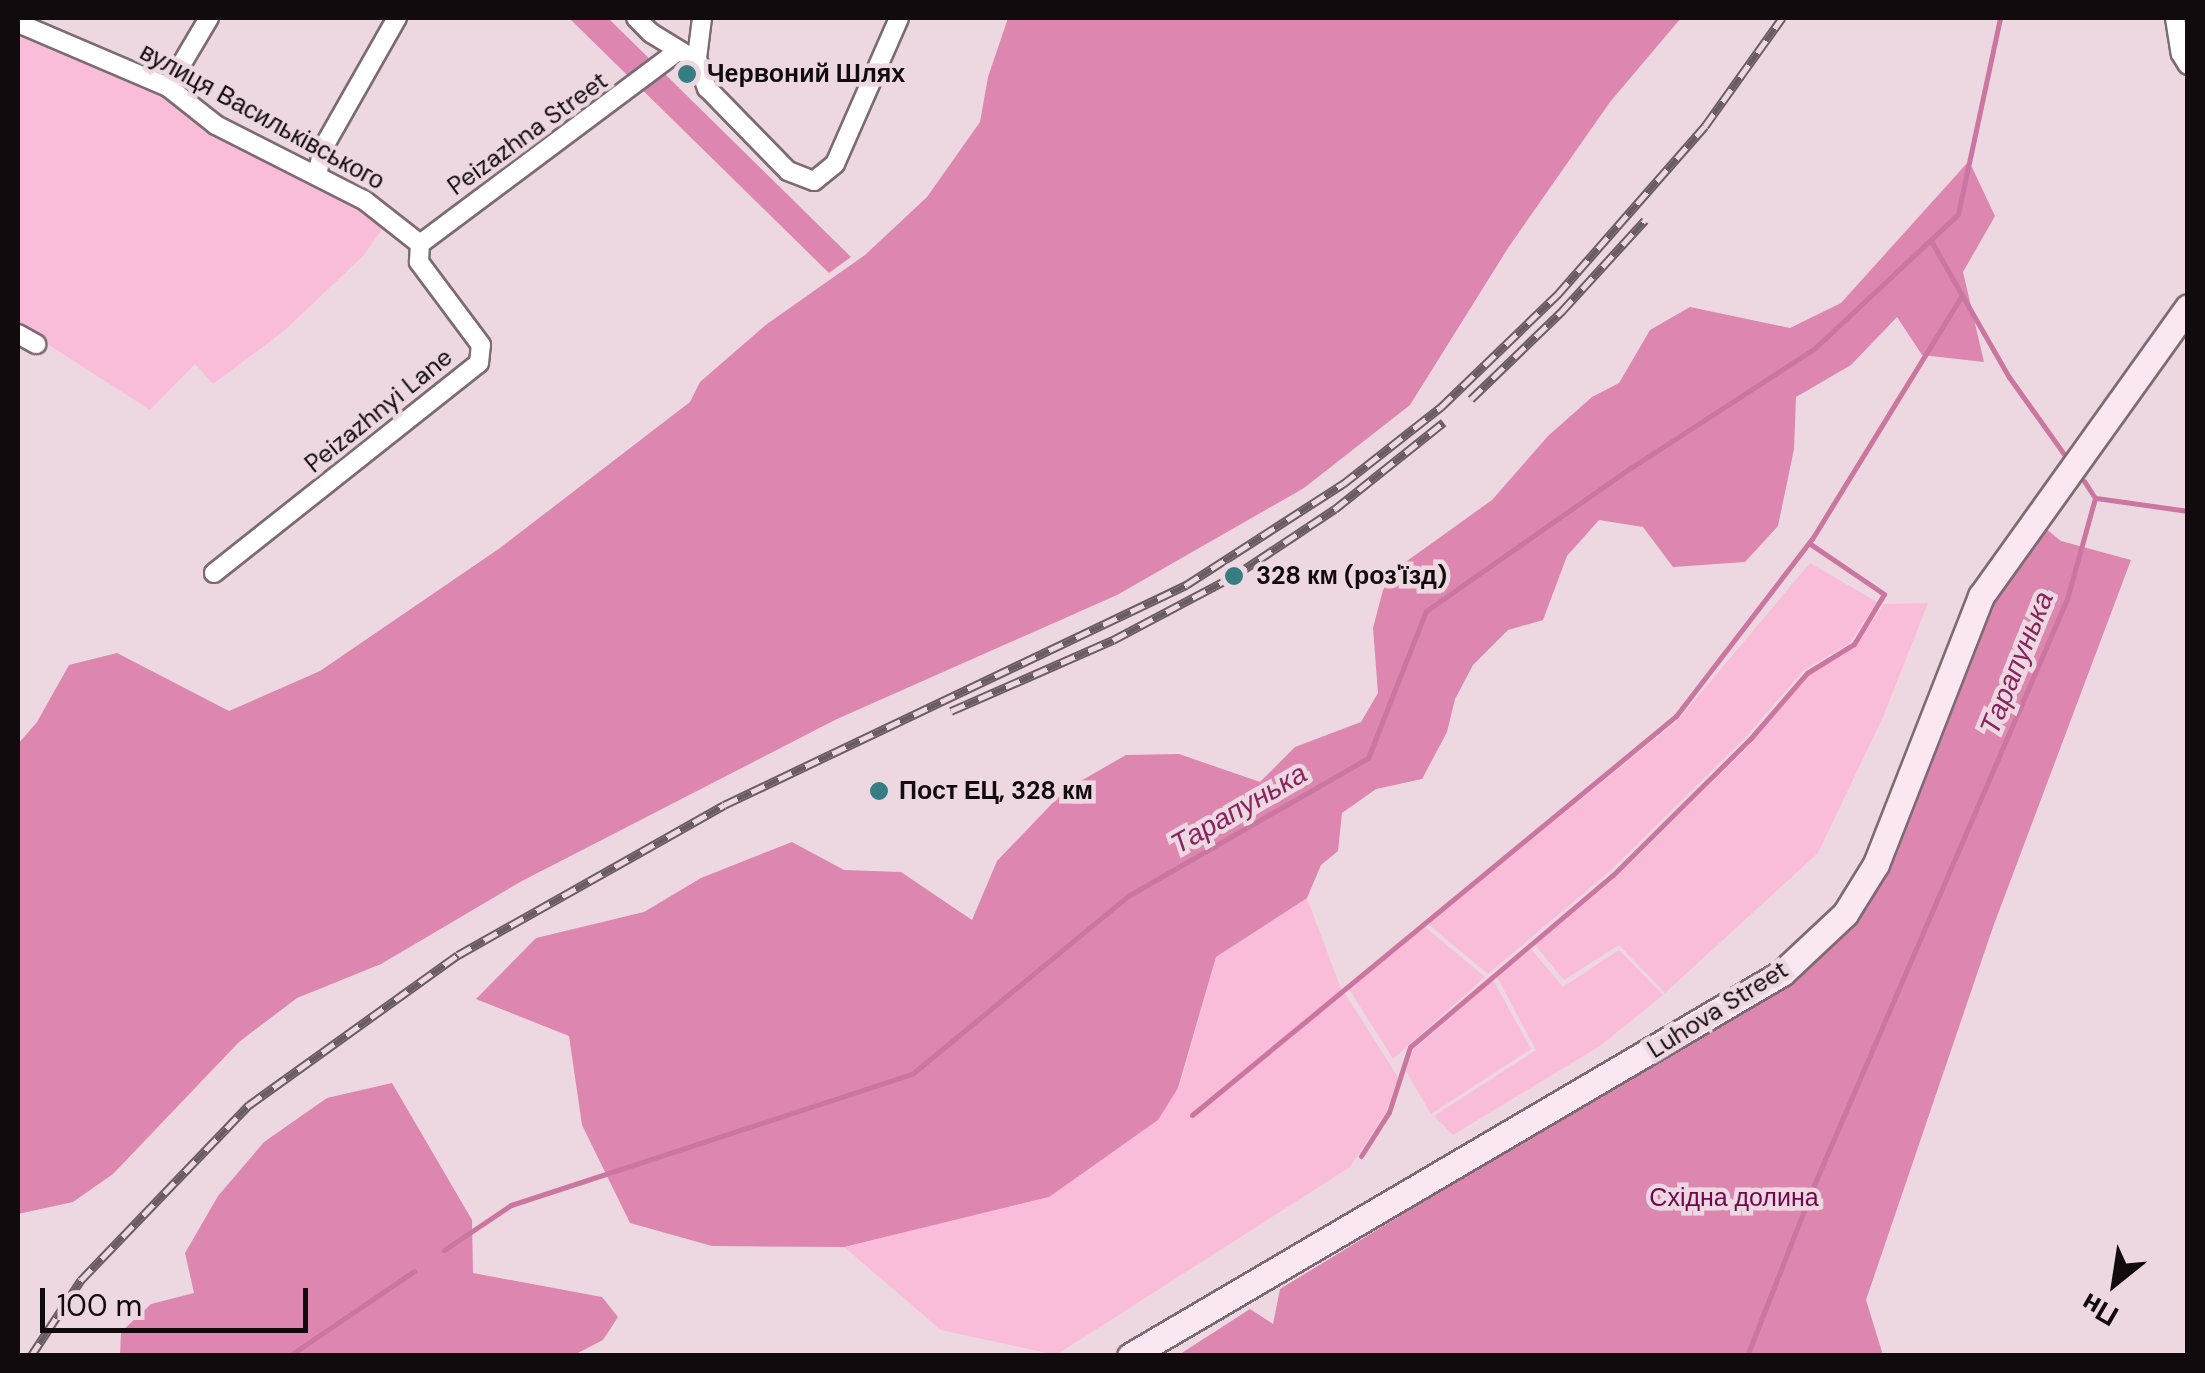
<!DOCTYPE html>
<html>
<head>
<meta charset="utf-8">
<style>
  body { margin:0 }
  #map { position:relative; width:2205px; height:1373px; overflow:hidden; background:#edd8e1; font-family:"DM Sans",sans-serif }
  div>[style] { position:absolute }
  .green>* { inset:0; background:#f9bdd9 }
  .forest>* { inset:0; background:#dc86b0 }
  .stream>* { height:5px; margin:-2.5px; padding:0 2.5px; transform-origin:2.5px; border-radius:2.5px; background:#ca76a0 }
  .roads { filter:drop-shadow(2px 0 #7d6b73) drop-shadow(-2px 0 #7d6b73) drop-shadow(0 2px #7d6b73) drop-shadow(0 -2px #7d6b73) }
  .street>* { height:18px; margin:-9px; padding:0 9px; transform-origin:9px; border-radius:9px; background:#fff }
  .secondary>* { height:25px; margin:-12.5px; padding:0 12.5px; transform-origin:12.5px; border-radius:12.5px; background:#fbe7f1 }
  .rail>* { height:9px; margin-top:-4.5px; transform-origin:0; background:repeating-linear-gradient(90deg,#edd8e1 0 15px,#695c62 0 30px); box-sizing:border-box; border-block:2px solid #695c62 }
  .dots>* { width:28px; height:28px; translate:-50% -50%; box-sizing:border-box; border:5px solid #edd8e1; border-radius:50% }
  span { translate:-50% -50%; white-space:nowrap; text-align:center; line-height:1.15; -webkit-text-stroke:9px #edd8e1; paint-order:stroke }
  .poi-label { font-size:25px; color:#120b0e; font-weight:700 }
  .left { translate:0 -50%; text-align:left }
  .street-label { font-size:25px; color:#120b0e }
  .park-label { font-size:25px; color:#71074a }
  .water-label { font-size:28px; color:#88235d; font-style:italic }
  .frame { position:absolute; inset:0; border:20px solid #120b0e; pointer-events:none }
  .north { position:absolute; left:2065px; top:1233px; width:100px; height:100px; -webkit-text-stroke:8px #edd8e1; paint-order:stroke; rotate:210deg; font-size:28px; font-weight:700; line-height:40px; text-align:center; color:#120b0e }
  .north::after { content:''; display:block; margin:auto; width:35px; height:45px; background:#120b0e; clip-path:polygon(50% 0,100% 100%,50% 72%,0 100%) }
  .scale { position:absolute; left:40px; top:1288px; width:268px; height:45px; box-sizing:border-box; border:5px solid #120b0e; border-top:0; padding-left:12px; font-size:30px; line-height:35px; white-space:nowrap; color:#120b0e; -webkit-text-stroke:8px #edd8e1; paint-order:stroke }
</style>
</head>
<body>
<div id="map">
  <div class="green">
    <div style="clip-path:polygon(18px 30px,166px 95px,340px 193px,383px 228px,364px 255px,284px 331px,213px 384px,195px 364px,150px 410px,18px 325px)"></div>
    <div style="clip-path:polygon(1810px 563px,1877px 602px,1849px 644px,1804px 670px,1744px 739px,1610px 871px,1488px 974px,1428px 924px,1678px 720px)"></div>
    <div style="clip-path:polygon(1928px 603px,1883px 717px,1818px 853px,1665px 993px,1619px 945px,1564px 980px,1535px 945px,1615px 878px,1749px 746px,1808px 676px,1855px 647px,1884px 604px)"></div>
    <div style="clip-path:polygon(1307px 898px,1340px 986px,1398px 1077px,1386px 1112px,1350px 1167px,1056px 1355px,941px 1330px,844px 1247px,1049px 1197px,1179px 1088px,1216px 957px)"></div>
    <div style="clip-path:polygon(1425px 927px,1485px 977px,1393px 1059px,1349px 989px)"></div>
    <div style="clip-path:polygon(1531px 949px,1563px 987px,1619px 950px,1663px 995px,1600px 1046px,1453px 1135px,1434px 1116px,1536px 1050px,1497px 977px)"></div>
    <div style="clip-path:polygon(1493px 980px,1531px 1049px,1431px 1114px,1406px 1071px,1413px 1050px)"></div>
  </div>
  <div class="forest">
    <div style="clip-path:polygon(569px 18px,608px 18px,851px 257px,829px 273px)"></div>
    <div style="clip-path:polygon(1008px 18px,1681px 18px,1610px 102px,1508px 248px,1410px 405px,1304px 488px,1117px 595px,837px 719px,520px 882px,381px 964px,297px 998px,239px 1042px,113px 1174px,73px 1202px,18px 1214px,18px 744px,37px 722px,69px 665px,117px 653px,229px 711px,320px 671px,500px 548px,690px 402px,700px 382px,767px 324px,865px 255px,927px 197px,980px 122px,988px 77px)"></div>
    <div style="clip-path:polygon(1969px 161px,1995px 216px,1963px 272px,1984px 362px,1922px 355px,1897px 317px,1851px 365px,1796px 397px,1794px 449px,1778px 526px,1745px 562px,1673px 567px,1643px 527px,1599px 520px,1567px 556px,1543px 620px,1508px 630px,1473px 665px,1455px 699px,1447px 732px,1422px 779px,1376px 789px,1342px 813px,1338px 851px,1321px 865px,1307px 898px,1216px 957px,1178px 1088px,1158px 1120px,1049px 1197px,844px 1247px,712px 1246px,630px 1223px,582px 1125px,569px 1036px,476px 999px,536px 938px,644px 912px,701px 878px,792px 842px,844px 870px,901px 872px,972px 920px,997px 861px,1065px 790px,1126px 755px,1179px 754px,1260px 782px,1295px 747px,1361px 722px,1378px 693px,1373px 628px,1383px 590px,1400px 566px,1492px 500px,1548px 436px,1592px 397px,1619px 383px,1650px 330px,1690px 307px,1790px 328px,1841px 303px)"></div>
    <div style="clip-path:polygon(2041px 525px,2061px 541px,2131px 560px,1993px 927px,1866px 1300px,1883px 1355px,1177px 1356px,1250px 1309px,1273px 1324px,1280px 1289px,1787px 980px,1850px 918px,1989px 596px)"></div>
    <div style="clip-path:polygon(392px 1083px,472px 1220px,473px 1273px,602px 1297px,618px 1317px,603px 1340px,572px 1356px,120px 1355px,121px 1332px,151px 1304px,194px 1293px,185px 1253px,218px 1196px,264px 1142px,327px 1098px)"></div>
  </div>
  <div class="stream">
    <div style="left:1931px;top:241px;width:157px;rotate:60.2deg"></div>
    <div style="left:2009px;top:377px;width:95px;rotate:54.5deg"></div>
    <div style="left:2096px;top:498px;width:93px;rotate:8deg"></div>
    <div style="left:1192px;top:1115px;width:627px;rotate:-39.5deg"></div>
    <div style="left:1676px;top:716px;width:223px;rotate:-52.5deg"></div>
    <div style="left:1812px;top:539px;width:286px;rotate:-58.4deg"></div>
    <div style="left:1361px;top:1156px;width:52px;rotate:-57.5deg"></div>
    <div style="left:1389px;top:1112px;width:68px;rotate:-72.1deg"></div>
    <div style="left:1410px;top:1047px;width:266px;rotate:-40.3deg"></div>
    <div style="left:1613px;top:875px;width:194px;rotate:-44.8deg"></div>
    <div style="left:1751px;top:738px;width:86px;rotate:-49.3deg"></div>
    <div style="left:1807px;top:673px;width:55px;rotate:-31.7deg"></div>
    <div style="left:1854px;top:644px;width:58px;rotate:-59deg"></div>
    <div style="left:1884px;top:594px;width:91px;rotate:-145.8deg"></div>
    <div style="left:444px;top:1250px;width:81px;rotate:-33.9deg"></div>
    <div style="left:511px;top:1205px;width:422px;rotate:-18.1deg"></div>
    <div style="left:912px;top:1074px;width:280px;rotate:-39.5deg"></div>
    <div style="left:1128px;top:896px;width:277px;rotate:-29.9deg"></div>
    <div style="left:1368px;top:758px;width:158px;rotate:-68.5deg"></div>
    <div style="left:1426px;top:611px;width:251px;rotate:-35deg"></div>
    <div style="left:1632px;top:467px;width:218px;rotate:-33deg"></div>
    <div style="left:1815px;top:348px;width:196px;rotate:-43.1deg"></div>
    <div style="left:1958px;top:214px;width:200px;rotate:-77.9deg"></div>
    <div style="left:289px;top:1356px;width:151px;rotate:-34.2deg"></div>
    <div style="left:1747px;top:1356px;width:184px;rotate:-68.6deg"></div>
    <div style="left:1814px;top:1185px;width:638px;rotate:-66.65deg"></div>
    <div style="left:2067px;top:599px;width:105px;rotate:-74.5deg"></div>
    <div style="left:2095px;top:498px;width:20px;rotate:-123deg"></div>
  </div>
  <div class="roads">
    <div class="street">
      <div style="left:636px;top:18px;width:21px;rotate:45deg"></div>
      <div style="left:651px;top:33px;width:42px;rotate:31.4deg"></div>
      <div style="left:702px;top:18px;width:40px;rotate:97.1deg"></div>
      <div style="left:697px;top:58px;width:32px;rotate:72deg"></div>
      <div style="left:707px;top:88px;width:116px;rotate:45.7deg"></div>
      <div style="left:788px;top:171px;width:28px;rotate:21deg"></div>
      <div style="left:814px;top:181px;width:27px;rotate:-39deg"></div>
      <div style="left:835px;top:164px;width:159px;rotate:-66.3deg"></div>
      <div style="left:2175px;top:18px;width:36px;rotate:81deg"></div>
      <div style="left:2181px;top:54px;width:13px;rotate:58deg"></div>
      <div style="left:18px;top:23px;width:163px;rotate:23.1deg"></div>
      <div style="left:168px;top:87px;width:61px;rotate:38.4deg"></div>
      <div style="left:216px;top:125px;width:166px;rotate:26.9deg"></div>
      <div style="left:364px;top:200px;width:71px;rotate:38.2deg"></div>
      <div style="left:168px;top:87px;width:80px;rotate:-59.3deg"></div>
      <div style="left:317px;top:175px;width:28px;rotate:-77deg"></div>
      <div style="left:323px;top:148px;width:150px;rotate:-60.4deg"></div>
      <div style="left:18px;top:334px;width:21px;rotate:29deg"></div>
      <div style="left:214px;top:573px;width:338px;rotate:-38.4deg"></div>
      <div style="left:479px;top:363px;width:18px;rotate:-84deg"></div>
      <div style="left:481px;top:345px;width:104px;rotate:-126.8deg"></div>
      <div style="left:419px;top:262px;width:18px;rotate:-87deg"></div>
      <div style="left:420px;top:244px;width:321px;rotate:-36.8deg"></div>
    </div>
    <div class="secondary">
      <div style="left:1130px;top:1356px;width:756px;rotate:-30.43deg"></div>
      <div style="left:1782px;top:973px;width:86px;rotate:-43.1deg"></div>
      <div style="left:1845px;top:914px;width:59px;rotate:-58.2deg"></div>
      <div style="left:1876px;top:864px;width:288px;rotate:-68.6deg"></div>
      <div style="left:1981px;top:596px;width:355px;rotate:-54.4deg"></div>
    </div>
  </div>
  <div class="rail">
    <div style="left:1471px;top:399px;width:127px;rotate:-44deg"></div>
    <div style="left:1562px;top:311px;width:123px;rotate:-47.6deg"></div>
    <div style="left:951px;top:711px;width:177px;rotate:-23.7deg"></div>
    <div style="left:1113px;top:640px;width:137px;rotate:-27.9deg"></div>
    <div style="left:1234px;top:576px;width:121px;rotate:-33.6deg"></div>
    <div style="left:1335px;top:509px;width:139px;rotate:-38.6deg"></div>
    <div style="left:31px;top:1356px;width:91px;rotate:-56.7deg"></div>
    <div style="left:81px;top:1280px;width:243px;rotate:-46.2deg"></div>
    <div style="left:249px;top:1105px;width:257px;rotate:-35.7deg"></div>
    <div style="left:458px;top:955px;width:305px;rotate:-29.4deg"></div>
    <div style="left:724px;top:805px;width:512px;rotate:-25.46deg"></div>
    <div style="left:1186px;top:585px;width:187px;rotate:-32.8deg"></div>
    <div style="left:1343px;top:484px;width:125px;rotate:-38.2deg"></div>
    <div style="left:1441px;top:407px;width:163px;rotate:-44deg"></div>
    <div style="left:1558px;top:294px;width:223px;rotate:-48.8deg"></div>
    <div style="left:1705px;top:126px;width:133px;rotate:-54.5deg"></div>
  </div>
  <div class="dots">
    <div style="left:687px;top:74px;background:#367e82"></div>
    <div style="left:1234px;top:576px;background:#367e82"></div>
    <div style="left:879px;top:791px;background:#367e82"></div>
  </div>
  <div class="poi-label">
    <span class="left" style="left:707px;top:74px">Червоний Шлях</span>
    <span class="left" style="left:1256px;top:576px">328 км (роз'їзд)</span>
    <span class="left" style="left:899px;top:791px">Пост ЕЦ, 328 км</span>
  </div>
  <div class="street-label">
    <span style="left:262px;top:117px;rotate:29deg">вулиця Васильківського</span>
    <span style="left:528px;top:134px;rotate:-36deg">Peizazhna Street</span>
    <span style="left:379px;top:411px;rotate:-39deg">Peizazhnyi Lane</span>
    <span style="left:1718px;top:1010px;rotate:-32deg">Luhova Street</span>
  </div>
  <div class="park-label">
    <span style="left:1734px;top:1198px">Східна долина</span>
  </div>
  <div class="water-label">
    <span style="left:2017px;top:663px;rotate:-68deg">Тарапунька</span>
    <span style="left:1239px;top:809px;rotate:-30deg">Тарапунька</span>
  </div>
  <div class="frame"></div>
  <div class="north">Пн</div>
  <div class="scale">100 m</div>
</div>
</body>
</html>
